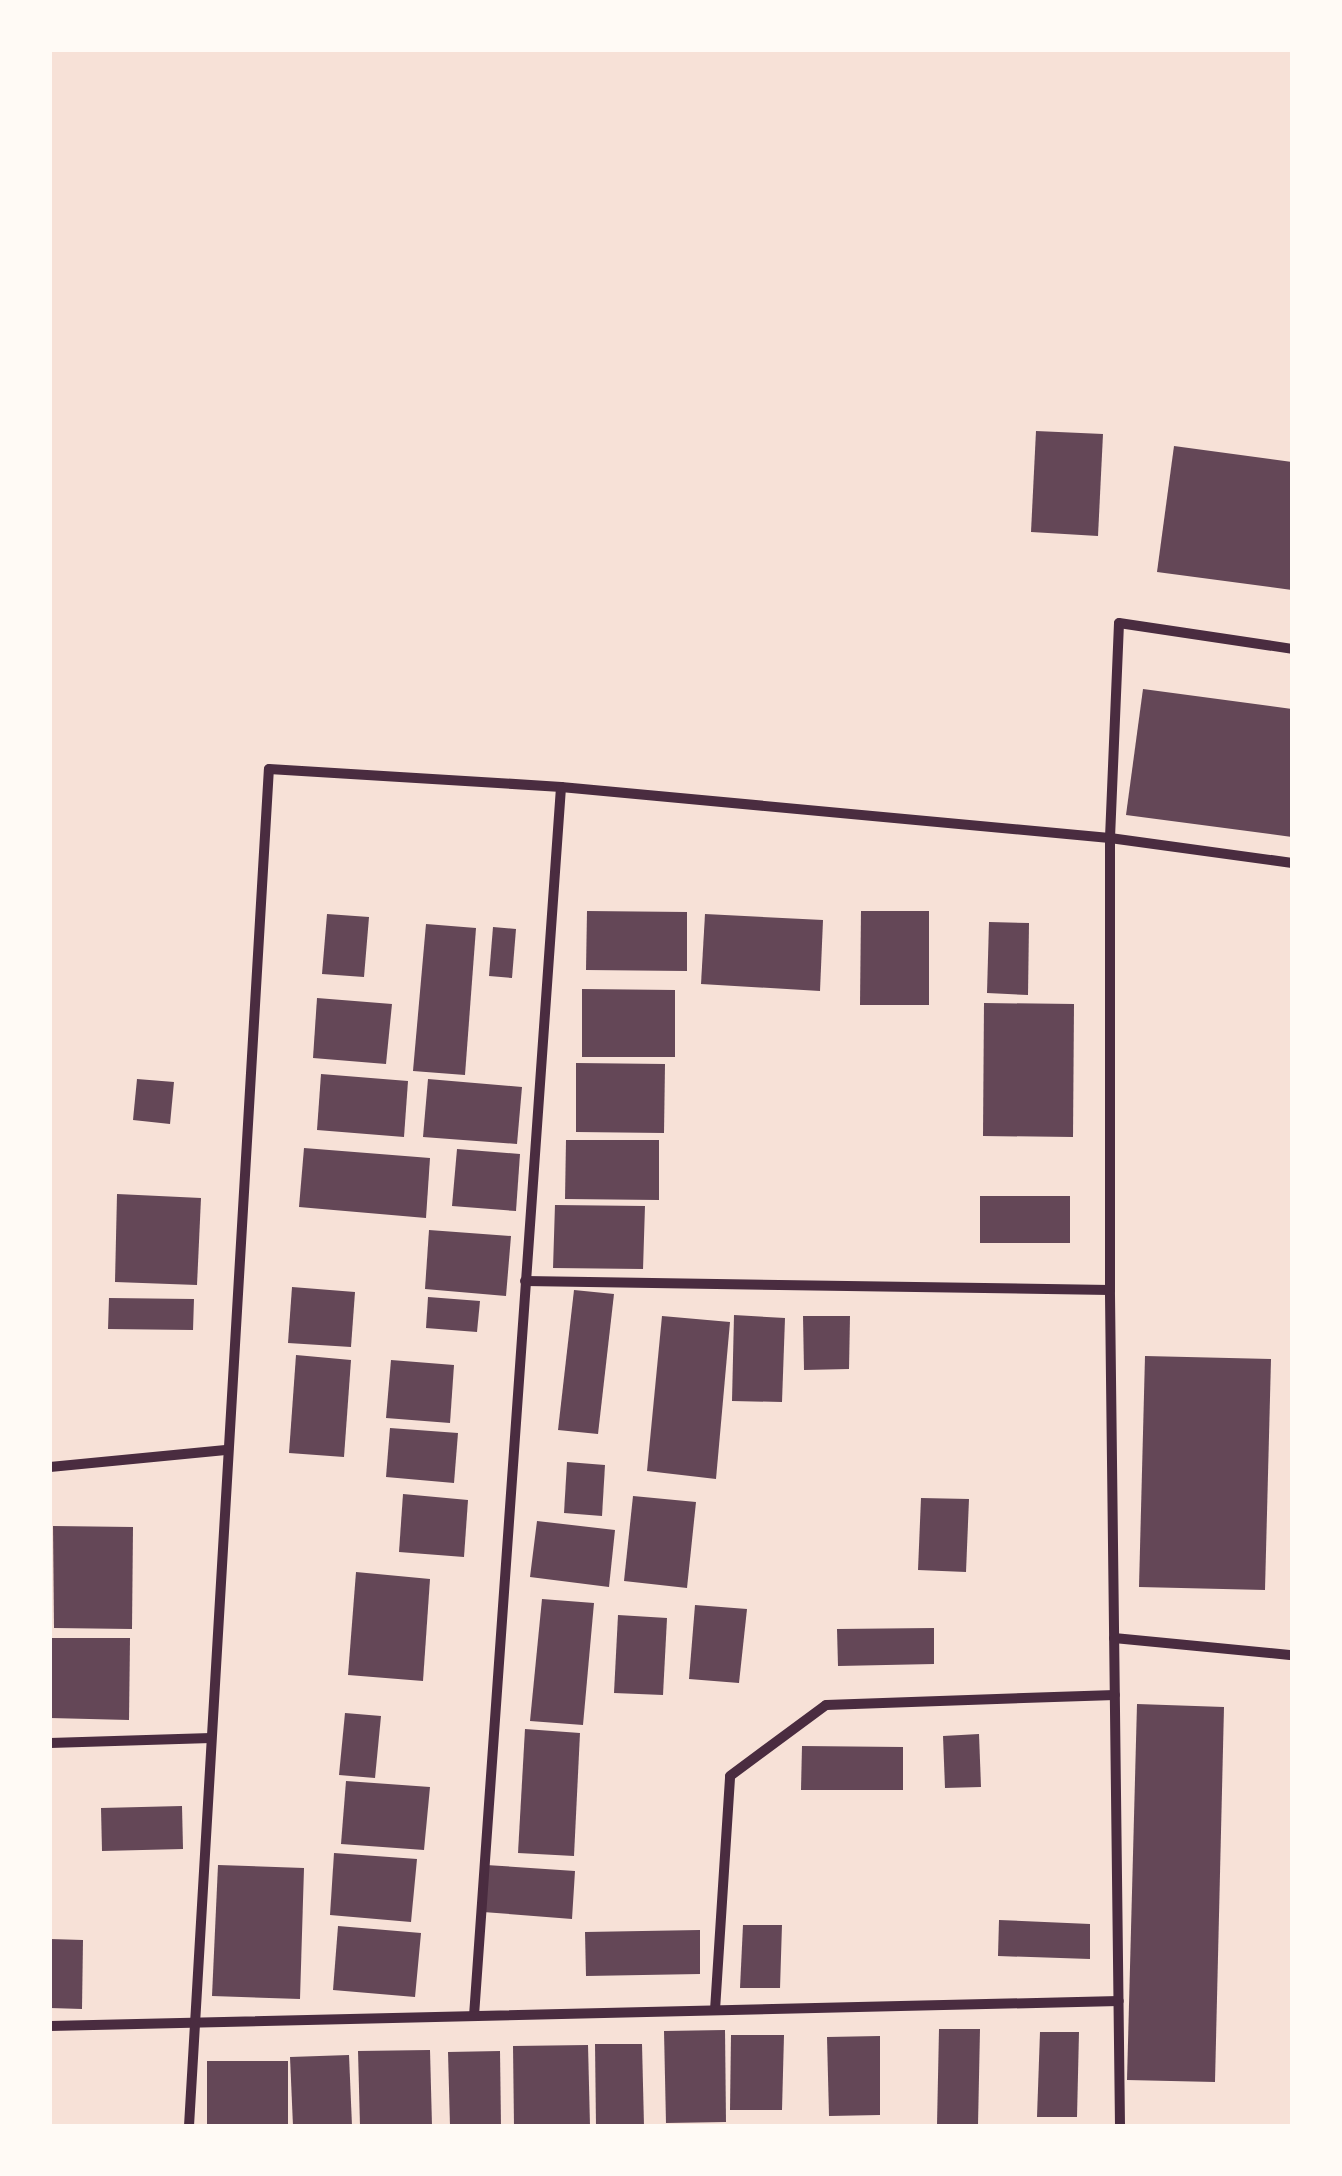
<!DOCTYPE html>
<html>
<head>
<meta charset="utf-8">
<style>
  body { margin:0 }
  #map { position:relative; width:1342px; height:2176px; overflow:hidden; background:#f7e1d7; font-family:Quicksand,sans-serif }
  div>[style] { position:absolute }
  .building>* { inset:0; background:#644757 }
  .minor>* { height:10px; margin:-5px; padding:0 5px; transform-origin:5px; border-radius:5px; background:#4a2c40 }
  span { translate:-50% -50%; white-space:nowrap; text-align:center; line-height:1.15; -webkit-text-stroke:8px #fffaf5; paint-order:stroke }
  .frame { position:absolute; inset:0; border:52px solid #fffaf5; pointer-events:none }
</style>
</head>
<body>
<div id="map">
  <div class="building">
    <div style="clip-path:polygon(1036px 431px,1103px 434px,1098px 536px,1031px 532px)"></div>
    <div style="clip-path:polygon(1174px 446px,1292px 462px,1292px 590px,1157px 572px)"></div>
    <div style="clip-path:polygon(1143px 689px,1292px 709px,1292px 837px,1126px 815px)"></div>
    <div style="clip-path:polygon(587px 911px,687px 912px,687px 971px,586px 970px)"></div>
    <div style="clip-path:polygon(861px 911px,929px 911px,929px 1005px,860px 1005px)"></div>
    <div style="clip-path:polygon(327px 914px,369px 917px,364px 977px,322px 974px)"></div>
    <div style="clip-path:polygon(705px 914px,823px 920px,820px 991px,701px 984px)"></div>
    <div style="clip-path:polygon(989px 922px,1029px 923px,1028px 995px,987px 993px)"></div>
    <div style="clip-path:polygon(426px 924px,476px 928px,465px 1075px,413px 1071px)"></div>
    <div style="clip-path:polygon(493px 927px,516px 929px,512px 978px,489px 976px)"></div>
    <div style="clip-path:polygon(582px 989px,675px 990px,675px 1057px,582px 1057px)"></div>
    <div style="clip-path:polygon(317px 998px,392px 1004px,386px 1064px,313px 1058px)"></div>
    <div style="clip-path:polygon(984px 1003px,1074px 1004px,1073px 1137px,983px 1136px)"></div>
    <div style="clip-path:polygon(576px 1063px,665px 1064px,664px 1133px,576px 1132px)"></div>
    <div style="clip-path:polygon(321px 1074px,408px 1081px,404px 1137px,317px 1130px)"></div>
    <div style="clip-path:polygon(137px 1079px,174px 1082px,170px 1124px,133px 1120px)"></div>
    <div style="clip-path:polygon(428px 1079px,522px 1087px,517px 1144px,423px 1137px)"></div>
    <div style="clip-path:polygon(566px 1140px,659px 1140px,659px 1200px,565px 1199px)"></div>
    <div style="clip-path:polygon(304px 1148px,430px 1158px,426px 1218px,299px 1207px)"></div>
    <div style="clip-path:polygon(457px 1149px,520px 1154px,516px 1211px,452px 1206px)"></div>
    <div style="clip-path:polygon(117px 1194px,201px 1198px,197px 1285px,115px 1282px)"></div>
    <div style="clip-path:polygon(980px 1196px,1070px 1196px,1070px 1243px,980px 1243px)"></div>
    <div style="clip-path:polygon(555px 1205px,645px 1206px,643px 1269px,553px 1268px)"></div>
    <div style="clip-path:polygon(429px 1230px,511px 1236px,506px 1296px,425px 1289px)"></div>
    <div style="clip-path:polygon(292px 1287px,355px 1292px,351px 1347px,288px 1343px)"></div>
    <div style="clip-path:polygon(574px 1290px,614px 1294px,598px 1434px,558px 1430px)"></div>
    <div style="clip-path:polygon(428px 1297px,480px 1301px,477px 1332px,426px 1328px)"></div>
    <div style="clip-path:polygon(109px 1298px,194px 1299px,193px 1330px,108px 1329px)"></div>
    <div style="clip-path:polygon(734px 1315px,785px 1318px,782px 1402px,732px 1401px)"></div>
    <div style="clip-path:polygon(662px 1316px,730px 1322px,716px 1479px,647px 1471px)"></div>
    <div style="clip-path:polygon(803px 1316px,850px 1316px,849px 1369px,804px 1370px)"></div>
    <div style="clip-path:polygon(296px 1355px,351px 1360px,344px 1457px,289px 1453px)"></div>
    <div style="clip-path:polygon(1145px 1356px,1271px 1359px,1265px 1590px,1139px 1587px)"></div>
    <div style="clip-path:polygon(391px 1360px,454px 1365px,450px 1423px,386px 1418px)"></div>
    <div style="clip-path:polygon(390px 1428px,458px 1433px,454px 1483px,386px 1477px)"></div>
    <div style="clip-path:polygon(567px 1462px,605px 1465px,602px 1516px,564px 1513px)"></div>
    <div style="clip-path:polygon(403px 1494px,468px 1500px,464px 1557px,399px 1552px)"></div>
    <div style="clip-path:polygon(633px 1496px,696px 1502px,687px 1588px,624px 1581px)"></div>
    <div style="clip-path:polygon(921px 1498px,969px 1499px,966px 1572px,918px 1570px)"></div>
    <div style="clip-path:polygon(537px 1521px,615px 1530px,609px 1587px,530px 1577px)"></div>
    <div style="clip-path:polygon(53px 1526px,133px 1527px,132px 1629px,54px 1628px)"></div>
    <div style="clip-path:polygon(356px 1572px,430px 1579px,423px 1681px,348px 1675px)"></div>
    <div style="clip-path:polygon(542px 1599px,594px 1603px,583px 1725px,530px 1721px)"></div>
    <div style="clip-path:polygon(695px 1605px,747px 1609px,739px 1683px,689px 1679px)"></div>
    <div style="clip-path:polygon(618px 1615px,667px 1618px,663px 1695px,614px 1693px)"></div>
    <div style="clip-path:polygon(934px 1628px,934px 1664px,838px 1666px,837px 1629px)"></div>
    <div style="clip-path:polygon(50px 1638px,130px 1638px,129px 1720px,50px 1718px)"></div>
    <div style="clip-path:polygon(1137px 1704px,1224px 1707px,1215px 2082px,1127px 2080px)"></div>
    <div style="clip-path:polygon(345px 1713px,381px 1716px,375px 1778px,339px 1775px)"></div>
    <div style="clip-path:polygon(525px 1729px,580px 1733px,574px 1856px,518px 1853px)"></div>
    <div style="clip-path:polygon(979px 1734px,981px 1787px,945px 1788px,943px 1736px)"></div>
    <div style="clip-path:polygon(802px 1746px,903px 1747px,903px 1790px,801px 1790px)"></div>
    <div style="clip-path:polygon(346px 1781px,430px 1787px,424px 1850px,341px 1844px)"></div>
    <div style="clip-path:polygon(182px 1806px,183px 1849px,102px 1851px,101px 1808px)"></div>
    <div style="clip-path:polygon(334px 1853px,417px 1859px,411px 1922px,330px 1915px)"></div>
    <div style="clip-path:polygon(218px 1865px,304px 1868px,300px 1999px,212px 1996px)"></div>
    <div style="clip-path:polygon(486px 1865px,575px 1871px,572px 1919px,483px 1912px)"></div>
    <div style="clip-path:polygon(999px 1920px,1090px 1924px,1090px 1959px,998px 1956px)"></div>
    <div style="clip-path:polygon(743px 1925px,782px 1925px,780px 1988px,740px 1988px)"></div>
    <div style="clip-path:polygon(338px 1926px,421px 1933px,415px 1997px,333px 1990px)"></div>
    <div style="clip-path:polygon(700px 1930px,700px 1974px,586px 1976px,585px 1932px)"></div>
    <div style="clip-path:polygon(50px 1939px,83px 1940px,82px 2009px,50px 2008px)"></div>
    <div style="clip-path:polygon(939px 2029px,980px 2029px,978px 2125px,937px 2125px)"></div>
    <div style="clip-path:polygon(725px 2030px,726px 2122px,666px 2123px,664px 2031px)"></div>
    <div style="clip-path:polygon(1040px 2032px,1079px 2032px,1077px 2117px,1037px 2117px)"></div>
    <div style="clip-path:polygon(731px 2035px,784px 2035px,782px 2110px,730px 2110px)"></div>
    <div style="clip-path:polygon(880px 2036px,880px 2115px,829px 2116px,827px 2037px)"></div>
    <div style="clip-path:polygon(595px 2044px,642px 2044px,644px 2126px,596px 2126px)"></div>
    <div style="clip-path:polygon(588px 2045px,590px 2126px,514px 2126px,513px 2046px)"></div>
    <div style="clip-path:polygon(430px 2050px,432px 2126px,360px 2126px,358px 2051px)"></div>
    <div style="clip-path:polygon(500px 2051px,501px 2126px,450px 2126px,448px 2052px)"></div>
    <div style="clip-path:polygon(349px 2055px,352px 2126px,293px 2126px,290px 2057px)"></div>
    <div style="clip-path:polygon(207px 2061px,288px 2061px,288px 2126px,207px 2126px)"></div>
  </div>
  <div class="minor">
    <div style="left:525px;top:1281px;width:585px;rotate:0.88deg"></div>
    <div style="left:50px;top:1467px;width:179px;rotate:-5.5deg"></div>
    <div style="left:1114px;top:1638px;width:179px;rotate:5.5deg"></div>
    <div style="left:50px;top:1743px;width:161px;rotate:-1.8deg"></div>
    <div style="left:715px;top:2010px;width:234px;rotate:-86.3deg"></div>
    <div style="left:730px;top:1776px;width:119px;rotate:-36.5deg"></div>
    <div style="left:826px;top:1705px;width:289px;rotate:-2deg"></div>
    <div style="left:474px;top:2016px;width:1232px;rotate:-85.95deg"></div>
    <div style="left:50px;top:2026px;width:1069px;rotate:-1.34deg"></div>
    <div style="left:189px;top:2126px;width:1359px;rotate:-86.63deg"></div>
    <div style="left:269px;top:769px;width:293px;rotate:3.5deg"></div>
    <div style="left:561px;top:787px;width:551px;rotate:5.31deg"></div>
    <div style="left:1110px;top:838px;width:184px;rotate:7.8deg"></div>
    <div style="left:1120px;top:2126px;width:836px;rotate:-90.69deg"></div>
    <div style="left:1110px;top:1290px;width:452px;rotate:-90deg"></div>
    <div style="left:1110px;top:838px;width:215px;rotate:-87.6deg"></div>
    <div style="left:1119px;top:623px;width:175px;rotate:8.5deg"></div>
  </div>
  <div class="frame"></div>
</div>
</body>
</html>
